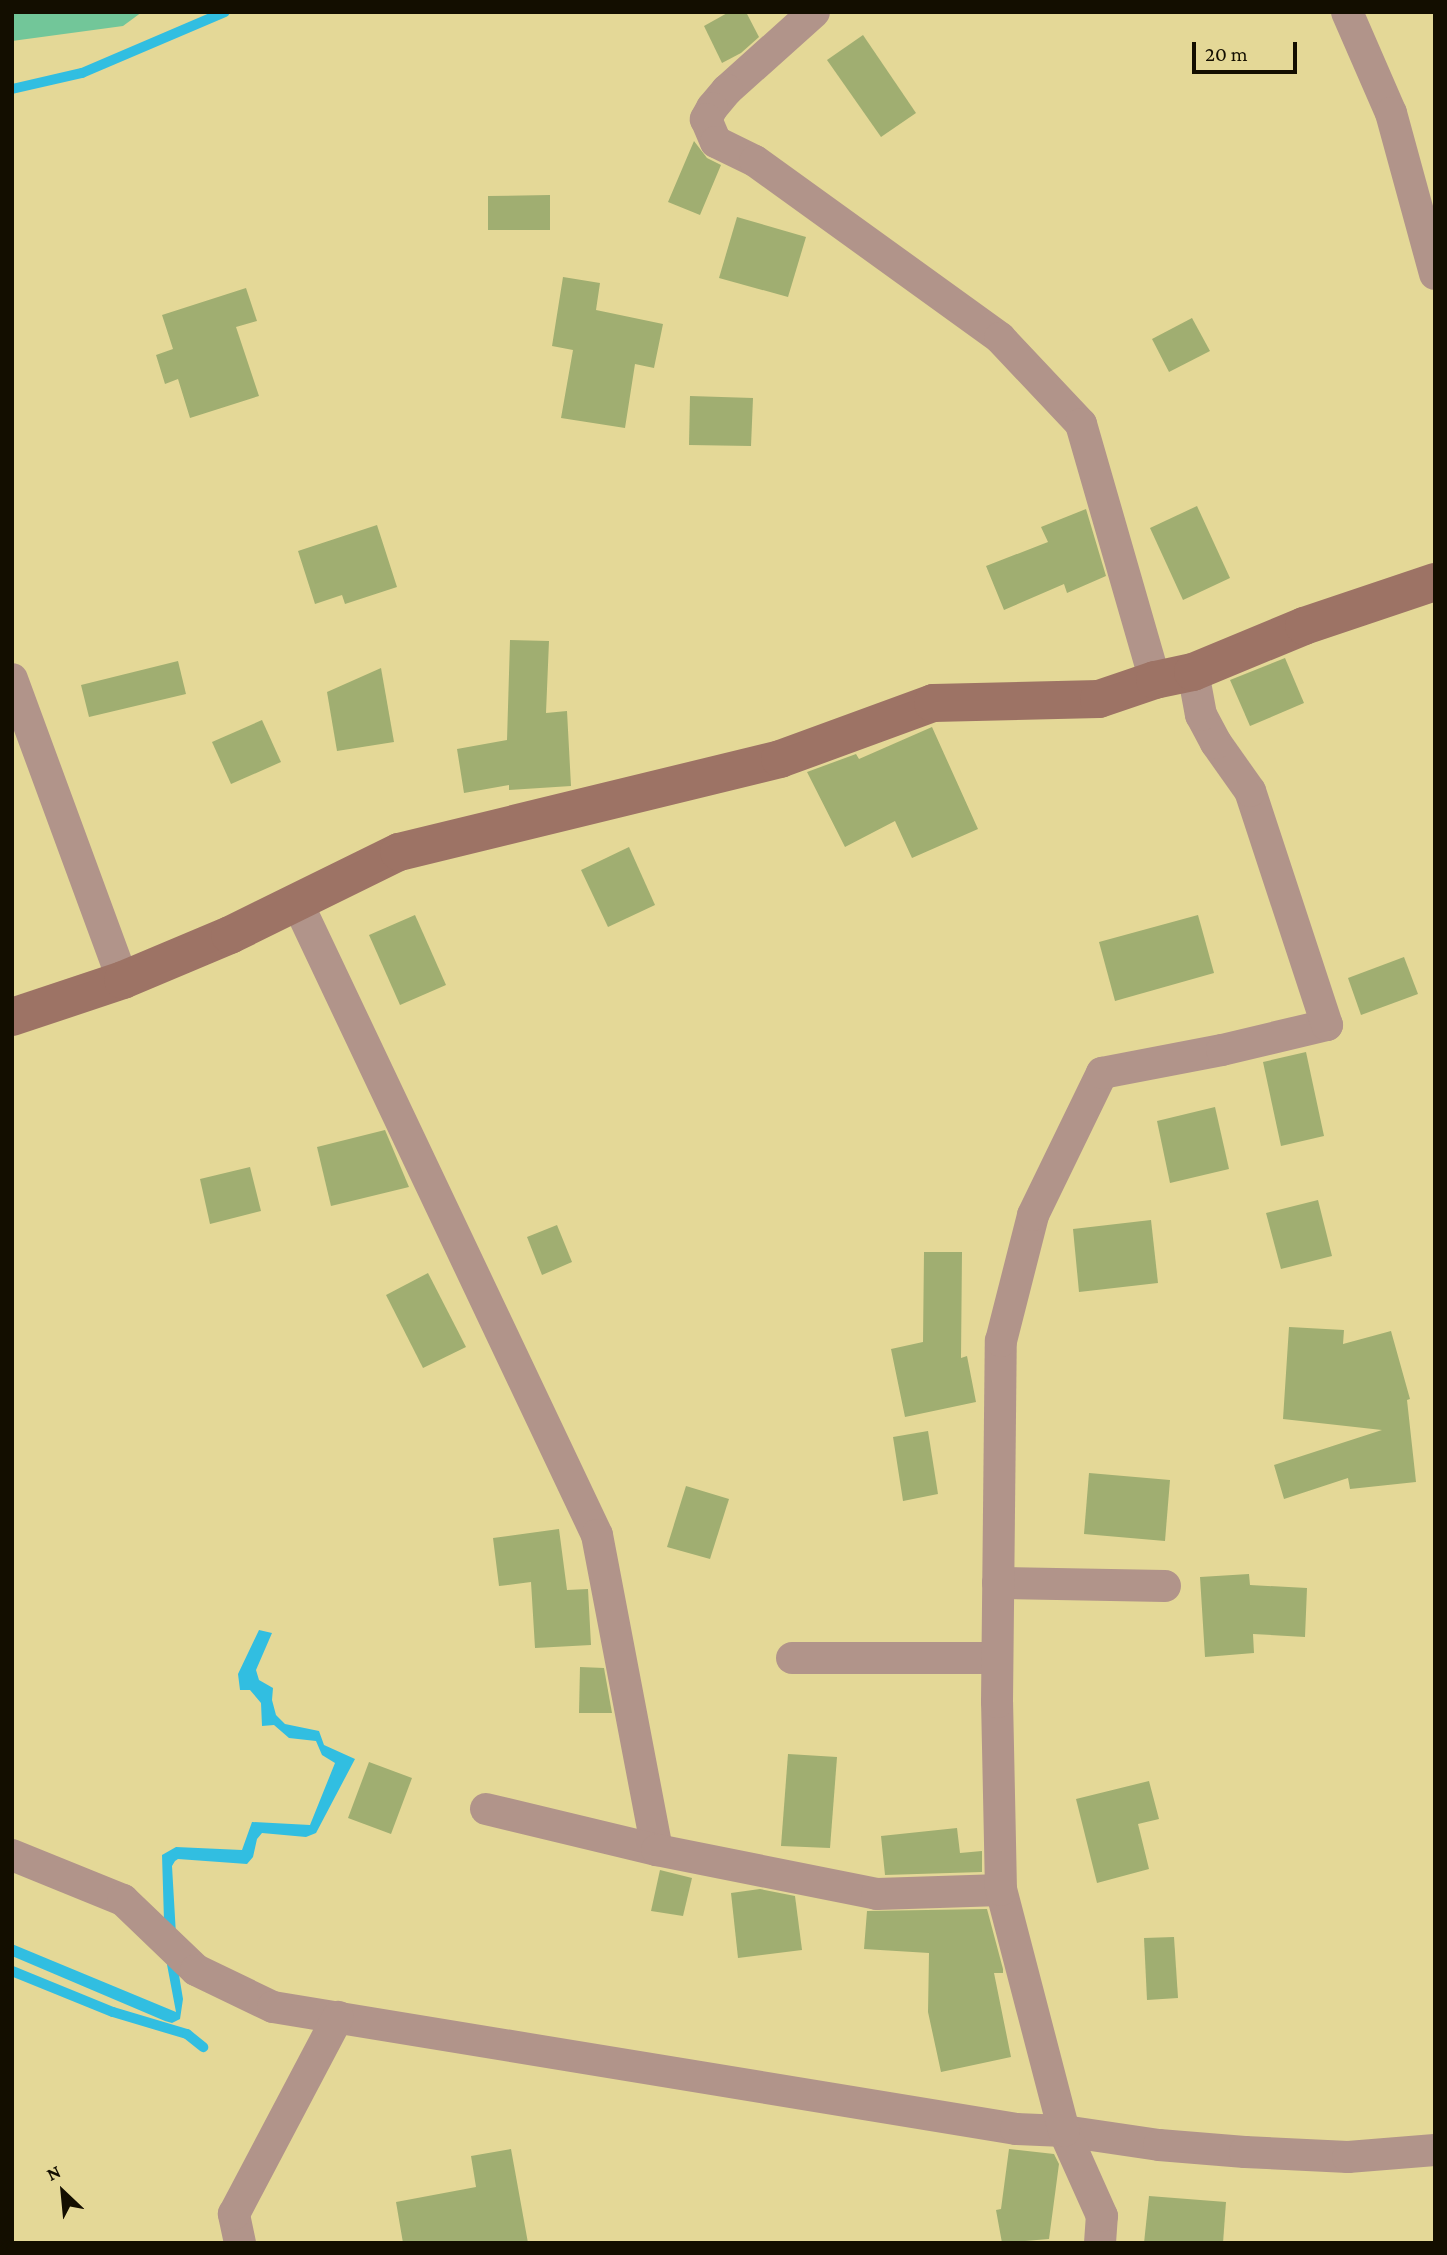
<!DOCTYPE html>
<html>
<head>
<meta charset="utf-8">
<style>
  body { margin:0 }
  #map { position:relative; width:1447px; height:2255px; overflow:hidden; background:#e4d897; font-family:"Crimson Pro",serif }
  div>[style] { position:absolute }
  .green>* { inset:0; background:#72c699 }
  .water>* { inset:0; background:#31bee1 }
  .stream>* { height:10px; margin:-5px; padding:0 5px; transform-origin:5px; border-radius:5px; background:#31bee1 }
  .building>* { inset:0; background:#a0ae71 }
  .street>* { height:32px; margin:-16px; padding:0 16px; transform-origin:16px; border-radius:16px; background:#b1948a }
  .secondary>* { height:38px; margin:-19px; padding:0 19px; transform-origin:19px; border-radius:19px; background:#9d7365 }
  span { translate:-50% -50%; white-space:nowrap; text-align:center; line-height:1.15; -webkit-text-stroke:5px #e4d897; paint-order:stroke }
  .frame { position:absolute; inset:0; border:14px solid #130e00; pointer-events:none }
  .north { position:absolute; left:28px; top:2157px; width:70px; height:70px; -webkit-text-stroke:5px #e4d897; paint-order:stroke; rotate:334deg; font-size:19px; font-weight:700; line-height:28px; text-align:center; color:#130e00 }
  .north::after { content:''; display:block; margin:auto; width:24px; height:32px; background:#130e00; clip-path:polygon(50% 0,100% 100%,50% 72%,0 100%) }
  .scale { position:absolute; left:1192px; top:42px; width:105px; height:32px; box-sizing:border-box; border:4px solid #130e00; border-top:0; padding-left:9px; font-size:21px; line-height:24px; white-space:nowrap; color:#130e00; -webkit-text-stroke:5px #e4d897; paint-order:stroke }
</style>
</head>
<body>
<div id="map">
  <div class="green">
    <div style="clip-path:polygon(12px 12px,142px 12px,123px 26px,12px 41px)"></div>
  </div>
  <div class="water">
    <div style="clip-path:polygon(259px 1630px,272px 1633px,256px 1670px,259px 1680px,273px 1688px,272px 1700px,276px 1715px,285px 1724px,319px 1731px,324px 1745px,355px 1759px,316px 1833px,306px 1837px,262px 1833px,257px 1839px,253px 1857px,247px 1864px,178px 1859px,175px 1861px,172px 1866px,178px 1969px,183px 1999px,180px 2019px,172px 2023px,165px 2021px,12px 1956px,12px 1944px,176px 2012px,165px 1954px,162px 1855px,176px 1847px,242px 1850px,252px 1822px,310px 1825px,335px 1763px,322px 1755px,316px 1741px,289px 1738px,274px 1725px,262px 1726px,261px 1703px,250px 1690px,240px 1690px,238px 1674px)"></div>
  </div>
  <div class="stream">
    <div style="left:12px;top:89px;width:72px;rotate:-12.9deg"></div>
    <div style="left:82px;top:73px;width:155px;rotate:-23.1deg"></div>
    <div style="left:12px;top:1971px;width:109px;rotate:22.1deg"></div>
    <div style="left:113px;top:2012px;width:77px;rotate:16.6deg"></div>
    <div style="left:187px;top:2034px;width:21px;rotate:39deg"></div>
  </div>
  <div class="building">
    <div style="clip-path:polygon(729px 12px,746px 12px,759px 37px,741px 53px,722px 63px,704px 26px)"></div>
    <div style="clip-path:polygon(863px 35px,916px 113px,881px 137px,827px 60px)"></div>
    <div style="clip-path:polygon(694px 141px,707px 158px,721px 165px,700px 215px,668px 202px)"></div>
    <div style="clip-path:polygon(550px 195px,550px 230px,488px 230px,488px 196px)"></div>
    <div style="clip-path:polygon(737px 217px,806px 237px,788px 297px,719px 278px)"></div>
    <div style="clip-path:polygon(563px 277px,600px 283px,596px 310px,663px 324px,654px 368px,635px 364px,625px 428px,561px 418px,573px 350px,552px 346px)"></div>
    <div style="clip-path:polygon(246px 288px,257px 321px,236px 327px,259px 396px,190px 418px,178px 379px,165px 384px,156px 355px,173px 349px,162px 315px)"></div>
    <div style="clip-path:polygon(1192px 318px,1210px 351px,1169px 372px,1152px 339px)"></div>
    <div style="clip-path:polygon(690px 396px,753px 398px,751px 446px,689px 445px)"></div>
    <div style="clip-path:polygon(1197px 506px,1230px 578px,1183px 600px,1150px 528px)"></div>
    <div style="clip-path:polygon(1086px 509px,1106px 576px,1067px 593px,1064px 584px,1004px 610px,986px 566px,1048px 542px,1041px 527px)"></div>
    <div style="clip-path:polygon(377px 525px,397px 587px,345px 604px,342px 595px,315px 604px,298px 551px)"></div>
    <div style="clip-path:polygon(510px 640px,549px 641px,546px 713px,567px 711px,571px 786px,509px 790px,509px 785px,464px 793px,457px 749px,507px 740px)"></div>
    <div style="clip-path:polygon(1285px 658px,1304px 703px,1250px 726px,1230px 680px)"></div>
    <div style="clip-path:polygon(178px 661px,186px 694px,89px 717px,81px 685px)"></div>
    <div style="clip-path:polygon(381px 668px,394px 742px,337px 751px,327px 692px)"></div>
    <div style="clip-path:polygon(262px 720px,281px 762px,231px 784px,212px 742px)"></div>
    <div style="clip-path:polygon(932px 727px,978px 829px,912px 858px,895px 821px,845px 847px,807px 772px,856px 754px,859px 759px)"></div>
    <div style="clip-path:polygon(629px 847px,655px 905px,608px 927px,581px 870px)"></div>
    <div style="clip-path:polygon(415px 915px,446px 985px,400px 1005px,369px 935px)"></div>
    <div style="clip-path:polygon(1198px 915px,1214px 973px,1115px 1001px,1099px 942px)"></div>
    <div style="clip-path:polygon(1404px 957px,1418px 994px,1361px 1015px,1348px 978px)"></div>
    <div style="clip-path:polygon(1306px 1052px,1324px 1136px,1281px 1146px,1263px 1062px)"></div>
    <div style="clip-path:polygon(1215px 1107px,1229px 1169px,1170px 1183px,1157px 1121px)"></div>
    <div style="clip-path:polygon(385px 1130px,409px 1187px,331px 1206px,317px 1147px)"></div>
    <div style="clip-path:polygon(250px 1167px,261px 1211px,210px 1224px,200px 1179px)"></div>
    <div style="clip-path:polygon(1318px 1200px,1332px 1256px,1281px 1269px,1266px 1213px)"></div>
    <div style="clip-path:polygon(1151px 1220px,1158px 1283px,1079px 1292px,1073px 1229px)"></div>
    <div style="clip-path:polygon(557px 1225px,572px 1262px,542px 1275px,527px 1237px)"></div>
    <div style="clip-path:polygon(924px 1252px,962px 1252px,961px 1358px,967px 1356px,976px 1402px,905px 1417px,891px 1349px,923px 1342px)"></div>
    <div style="clip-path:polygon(428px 1273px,466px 1347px,423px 1368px,386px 1295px)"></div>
    <div style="clip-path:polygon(1289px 1327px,1344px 1330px,1343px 1344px,1391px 1331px,1410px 1399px,1407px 1400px,1416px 1482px,1350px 1489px,1348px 1478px,1284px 1499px,1274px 1465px,1382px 1430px,1283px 1419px)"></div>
    <div style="clip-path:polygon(928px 1431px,938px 1494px,903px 1501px,893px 1437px)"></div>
    <div style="clip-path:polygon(1089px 1473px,1170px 1480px,1165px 1541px,1084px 1534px)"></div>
    <div style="clip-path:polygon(686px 1486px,729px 1499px,710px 1559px,667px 1547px)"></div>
    <div style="clip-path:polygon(559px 1529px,567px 1590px,588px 1589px,591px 1645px,535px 1648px,531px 1582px,499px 1586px,493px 1538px)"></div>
    <div style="clip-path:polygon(1249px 1574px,1250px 1585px,1307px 1588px,1305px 1637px,1253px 1634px,1254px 1653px,1205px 1657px,1200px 1577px)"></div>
    <div style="clip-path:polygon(580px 1667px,604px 1668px,612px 1713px,579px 1713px)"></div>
    <div style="clip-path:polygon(788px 1754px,837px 1757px,830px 1848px,781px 1846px)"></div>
    <div style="clip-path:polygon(369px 1762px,412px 1778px,391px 1834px,348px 1818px)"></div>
    <div style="clip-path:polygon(1149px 1781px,1159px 1819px,1138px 1824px,1149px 1869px,1097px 1883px,1076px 1799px)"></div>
    <div style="clip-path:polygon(957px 1828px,960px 1853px,982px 1851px,982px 1872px,885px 1875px,881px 1836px)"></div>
    <div style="clip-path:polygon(660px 1870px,692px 1878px,683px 1916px,651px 1911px)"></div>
    <div style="clip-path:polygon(760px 1889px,795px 1896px,802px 1950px,738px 1958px,731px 1893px)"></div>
    <div style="clip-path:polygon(987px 1909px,1003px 1969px,1003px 1973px,994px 1973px,1011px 2057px,941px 2072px,928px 2012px,929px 1953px,864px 1949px,867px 1911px)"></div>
    <div style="clip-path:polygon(1174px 1937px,1178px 1998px,1147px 2000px,1144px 1938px)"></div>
    <div style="clip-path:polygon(511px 2149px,528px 2243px,403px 2243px,396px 2202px,476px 2187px,471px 2156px)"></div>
    <div style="clip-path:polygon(1009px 2149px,1054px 2154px,1059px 2164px,1049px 2239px,1002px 2243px,996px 2210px,1001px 2209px)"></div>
    <div style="clip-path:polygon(1149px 2196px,1226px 2202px,1223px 2243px,1144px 2243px)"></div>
  </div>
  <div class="street">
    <div style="left:814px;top:12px;width:117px;rotate:138.1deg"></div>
    <div style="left:727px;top:90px;width:23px;rotate:130deg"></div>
    <div style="left:712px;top:108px;width:13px;rotate:119deg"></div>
    <div style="left:706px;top:119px;width:25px;rotate:67deg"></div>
    <div style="left:716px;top:142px;width:43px;rotate:26deg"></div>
    <div style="left:755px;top:161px;width:302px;rotate:35.8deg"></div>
    <div style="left:1000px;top:338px;width:118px;rotate:46.7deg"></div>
    <div style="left:1081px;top:424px;width:266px;rotate:73.9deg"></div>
    <div style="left:1347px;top:12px;width:110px;rotate:66.5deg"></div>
    <div style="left:1391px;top:113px;width:167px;rotate:74.7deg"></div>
    <div style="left:12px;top:679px;width:321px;rotate:69.8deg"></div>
    <div style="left:297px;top:902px;width:700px;rotate:64.64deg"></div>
    <div style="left:597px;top:1535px;width:321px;rotate:79.2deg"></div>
    <div style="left:998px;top:1583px;width:167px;rotate:1deg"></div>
    <div style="left:792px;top:1658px;width:205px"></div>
    <div style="left:486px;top:1809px;width:176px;rotate:13.5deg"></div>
    <div style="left:657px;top:1850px;width:224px;rotate:11.3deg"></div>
    <div style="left:877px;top:1894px;width:124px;rotate:-1.8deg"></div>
    <div style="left:12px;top:1855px;width:120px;rotate:22.1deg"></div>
    <div style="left:123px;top:1900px;width:101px;rotate:43.8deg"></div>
    <div style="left:196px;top:1970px;width:85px;rotate:25.7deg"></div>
    <div style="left:273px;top:2007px;width:753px;rotate:9.32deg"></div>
    <div style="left:1016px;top:2129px;width:48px;rotate:2.4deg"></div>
    <div style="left:1064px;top:2131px;width:96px;rotate:8.4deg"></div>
    <div style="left:1159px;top:2145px;width:86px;rotate:4.7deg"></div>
    <div style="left:1245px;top:2152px;width:103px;rotate:2.8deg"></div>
    <div style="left:1348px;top:2157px;width:87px;rotate:-4.6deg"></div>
    <div style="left:240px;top:2243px;width:30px;rotate:-102deg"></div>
    <div style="left:234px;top:2214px;width:223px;rotate:-62.2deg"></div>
    <div style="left:1100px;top:2243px;width:27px;rotate:-86deg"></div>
    <div style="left:1102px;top:2216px;width:93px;rotate:-114.1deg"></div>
    <div style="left:1064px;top:2131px;width:249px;rotate:-104.6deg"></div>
    <div style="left:1001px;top:1890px;width:188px;rotate:-91.2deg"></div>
    <div style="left:997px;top:1702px;width:361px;rotate:-89.4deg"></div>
    <div style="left:1001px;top:1341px;width:130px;rotate:-75.7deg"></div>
    <div style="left:1033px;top:1215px;width:158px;rotate:-64.1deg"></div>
    <div style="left:1102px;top:1073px;width:122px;rotate:-10.9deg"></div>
    <div style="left:1222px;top:1050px;width:108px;rotate:-13.4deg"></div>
    <div style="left:1327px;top:1025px;width:246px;rotate:-108.2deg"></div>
    <div style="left:1250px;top:791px;width:59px;rotate:-125.3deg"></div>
    <div style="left:1216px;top:743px;width:32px;rotate:-118deg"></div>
    <div style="left:1201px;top:715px;width:44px;rotate:-100.5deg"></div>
  </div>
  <div class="secondary">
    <div style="left:12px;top:1017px;width:117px;rotate:-18.4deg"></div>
    <div style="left:123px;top:980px;width:116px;rotate:-22.8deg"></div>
    <div style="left:230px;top:935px;width:188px;rotate:-26.2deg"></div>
    <div style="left:399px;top:852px;width:392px;rotate:-13.7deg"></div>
    <div style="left:780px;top:759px;width:163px;rotate:-20.1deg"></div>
    <div style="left:933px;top:703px;width:166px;rotate:-1.4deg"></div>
    <div style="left:1099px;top:699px;width:59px;rotate:-18.7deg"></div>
    <div style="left:1155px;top:680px;width:39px;rotate:-12deg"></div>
    <div style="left:1193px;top:672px;width:120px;rotate:-22.5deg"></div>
    <div style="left:1304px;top:626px;width:138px;rotate:-18.6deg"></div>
  </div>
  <div class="frame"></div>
  <div class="north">N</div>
  <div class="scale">20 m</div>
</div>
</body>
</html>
